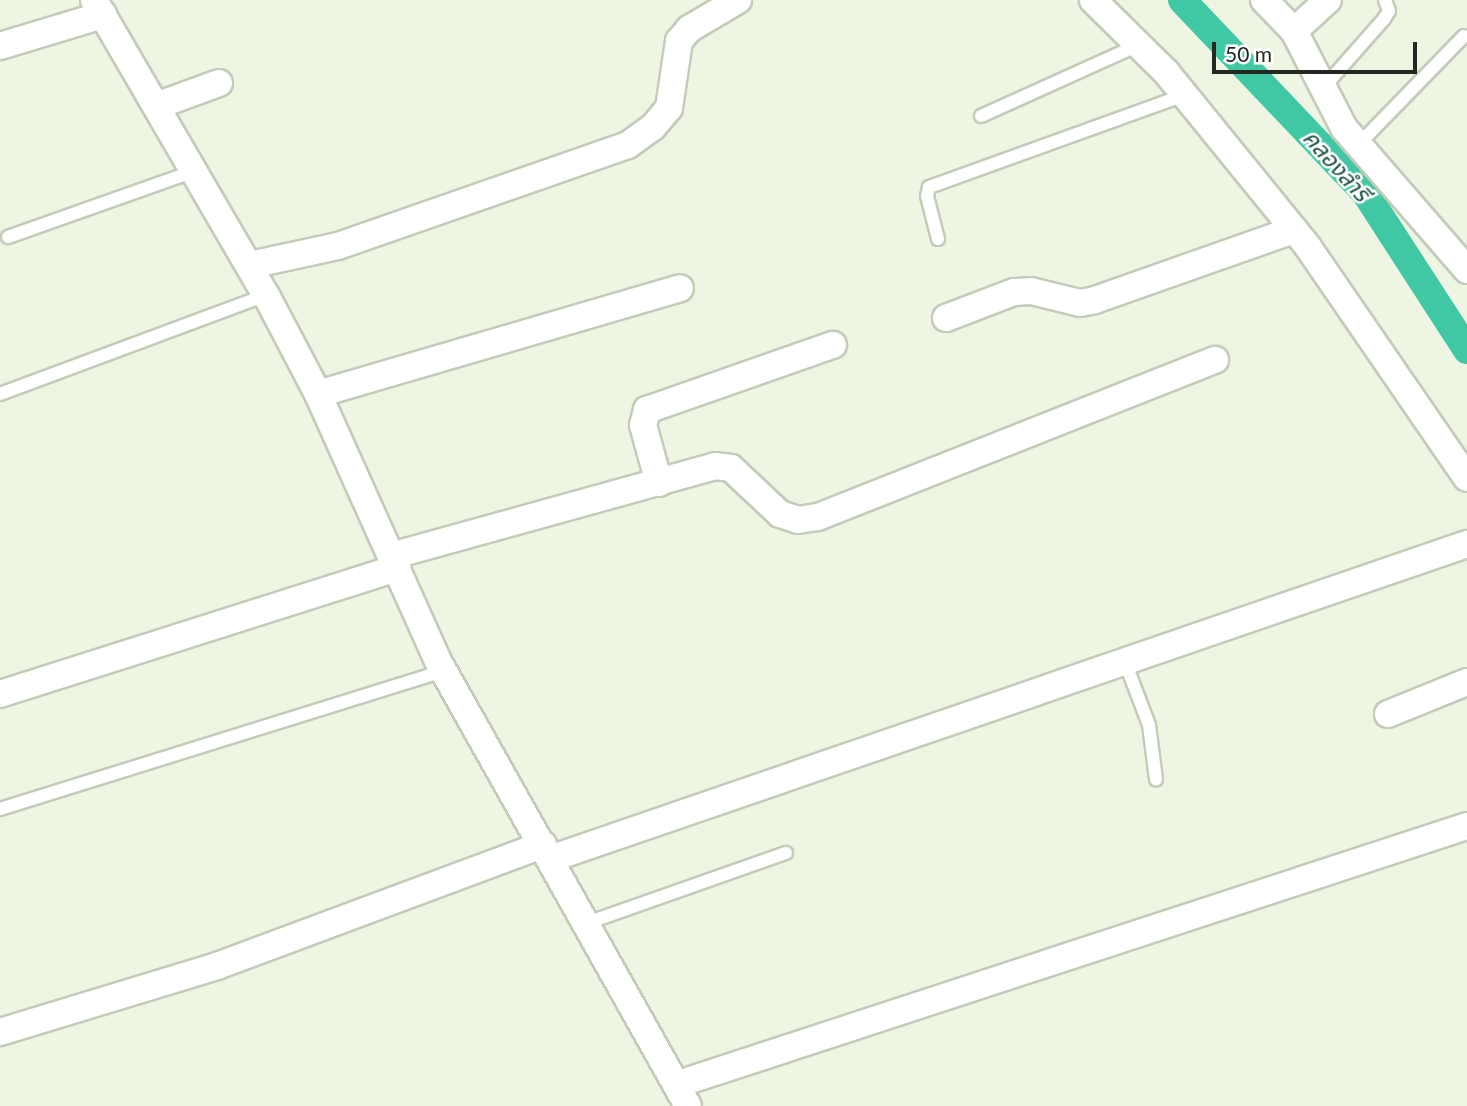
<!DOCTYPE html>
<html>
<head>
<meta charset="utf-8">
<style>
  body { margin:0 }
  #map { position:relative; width:1467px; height:1106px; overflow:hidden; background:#eef6e3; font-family:Lato,"Noto Sans Thai",sans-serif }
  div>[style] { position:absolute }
  .canal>* { height:28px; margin:-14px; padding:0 14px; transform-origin:14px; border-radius:14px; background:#3fc8a3 }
  .roads { filter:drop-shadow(2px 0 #c3cbb9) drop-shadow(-2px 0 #c3cbb9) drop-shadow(0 2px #c3cbb9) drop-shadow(0 -2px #c3cbb9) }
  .lane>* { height:12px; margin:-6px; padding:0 6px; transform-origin:6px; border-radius:6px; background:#fff }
  .street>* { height:26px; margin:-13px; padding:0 13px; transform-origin:13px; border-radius:13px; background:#fff }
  span { translate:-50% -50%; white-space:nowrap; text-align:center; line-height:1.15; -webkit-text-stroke:5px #fff; paint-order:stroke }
  .water-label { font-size:23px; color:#1c5343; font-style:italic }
  .scale { position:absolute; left:1212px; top:42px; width:205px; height:32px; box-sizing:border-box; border:4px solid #252821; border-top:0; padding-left:9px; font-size:21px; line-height:24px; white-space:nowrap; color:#252821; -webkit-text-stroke:5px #fff; paint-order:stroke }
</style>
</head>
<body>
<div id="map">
  <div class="canal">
    <div style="left:1182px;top:0;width:267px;rotate:46.5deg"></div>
    <div style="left:1366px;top:194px;width:186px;rotate:57.1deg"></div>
  </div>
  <div class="roads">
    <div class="lane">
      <div style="left:1324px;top:87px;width:91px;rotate:-48.6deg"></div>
      <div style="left:1384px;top:19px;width:9px;rotate:-58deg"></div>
      <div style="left:1389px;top:11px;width:12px;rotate:-110deg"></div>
      <div style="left:981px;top:116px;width:172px;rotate:-24.3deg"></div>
      <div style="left:1358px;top:145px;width:152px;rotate:-45.8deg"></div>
      <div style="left:8px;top:237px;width:197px;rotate:-19.5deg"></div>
      <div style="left:938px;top:239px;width:44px;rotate:-104.3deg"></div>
      <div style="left:927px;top:196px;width:9px;rotate:-77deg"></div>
      <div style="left:929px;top:187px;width:271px;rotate:-19.8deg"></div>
      <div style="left:0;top:394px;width:284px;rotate:-20.4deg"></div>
      <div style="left:1125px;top:662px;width:67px;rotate:69.1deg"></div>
      <div style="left:1149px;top:725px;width:55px;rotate:82.7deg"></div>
      <div style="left:0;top:809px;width:465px;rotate:-17.3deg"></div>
      <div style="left:587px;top:923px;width:211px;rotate:-19.4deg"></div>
    </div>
    <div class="street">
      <div style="left:94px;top:0;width:341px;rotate:59.8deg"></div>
      <div style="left:266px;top:295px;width:112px;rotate:62.3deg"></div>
      <div style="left:318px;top:394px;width:293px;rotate:65.8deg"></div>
      <div style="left:438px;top:661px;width:510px;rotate:60.67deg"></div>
      <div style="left:1093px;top:0;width:103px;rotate:44.6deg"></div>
      <div style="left:1166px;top:72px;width:225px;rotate:50.9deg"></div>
      <div style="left:1308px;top:247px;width:280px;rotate:55.5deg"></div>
      <div style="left:1264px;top:0;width:43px;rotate:45.9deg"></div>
      <div style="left:1294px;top:31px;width:109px;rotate:62.7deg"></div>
      <div style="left:1344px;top:128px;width:188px;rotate:49.1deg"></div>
      <div style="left:1294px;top:31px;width:46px;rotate:-42.4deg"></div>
      <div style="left:0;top:46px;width:108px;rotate:-16.8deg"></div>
      <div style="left:156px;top:106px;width:67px;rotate:-20.1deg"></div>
      <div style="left:250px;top:265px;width:90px;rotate:-12.2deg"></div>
      <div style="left:338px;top:246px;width:307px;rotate:-19.2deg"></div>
      <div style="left:628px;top:145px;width:31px;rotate:-36deg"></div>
      <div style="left:653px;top:127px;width:25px;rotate:-50deg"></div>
      <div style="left:669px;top:108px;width:68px;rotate:-81.5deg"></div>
      <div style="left:679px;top:41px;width:16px;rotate:-50deg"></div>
      <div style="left:689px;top:29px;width:57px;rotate:-30.6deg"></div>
      <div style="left:946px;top:318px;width:73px;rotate:-20.9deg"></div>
      <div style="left:1014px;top:292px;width:17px;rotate:-3deg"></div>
      <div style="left:1031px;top:291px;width:50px;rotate:13.8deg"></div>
      <div style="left:1080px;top:303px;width:15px;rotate:-11deg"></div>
      <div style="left:1095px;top:300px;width:211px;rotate:-19.4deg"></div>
      <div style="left:318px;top:394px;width:377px;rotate:-16.3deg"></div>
      <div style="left:659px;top:483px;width:60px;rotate:-105.4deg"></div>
      <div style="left:643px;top:425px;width:16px;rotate:-75deg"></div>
      <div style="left:647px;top:410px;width:197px;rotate:-19.3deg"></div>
      <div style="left:391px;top:556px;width:336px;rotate:-15.5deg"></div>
      <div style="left:715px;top:466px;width:16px;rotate:7deg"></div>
      <div style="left:731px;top:468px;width:67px;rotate:43.2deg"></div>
      <div style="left:780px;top:514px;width:19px;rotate:18deg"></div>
      <div style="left:798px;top:520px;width:20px;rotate:-9deg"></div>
      <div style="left:818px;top:517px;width:427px;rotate:-21.6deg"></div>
      <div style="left:0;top:694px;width:417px;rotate:-17.6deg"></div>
      <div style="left:1388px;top:714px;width:85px;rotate:-22.1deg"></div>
      <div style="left:550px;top:859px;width:970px;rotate:-18.96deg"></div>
      <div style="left:0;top:1032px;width:227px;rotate:-16.9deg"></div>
      <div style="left:217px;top:966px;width:348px;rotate:-20.4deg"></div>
      <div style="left:678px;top:1084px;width:830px;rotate:-18.11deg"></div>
    </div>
  </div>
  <div class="water-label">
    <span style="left:1337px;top:165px;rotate:48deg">คลองลำรี</span>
  </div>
  <div class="scale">50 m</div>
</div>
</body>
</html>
